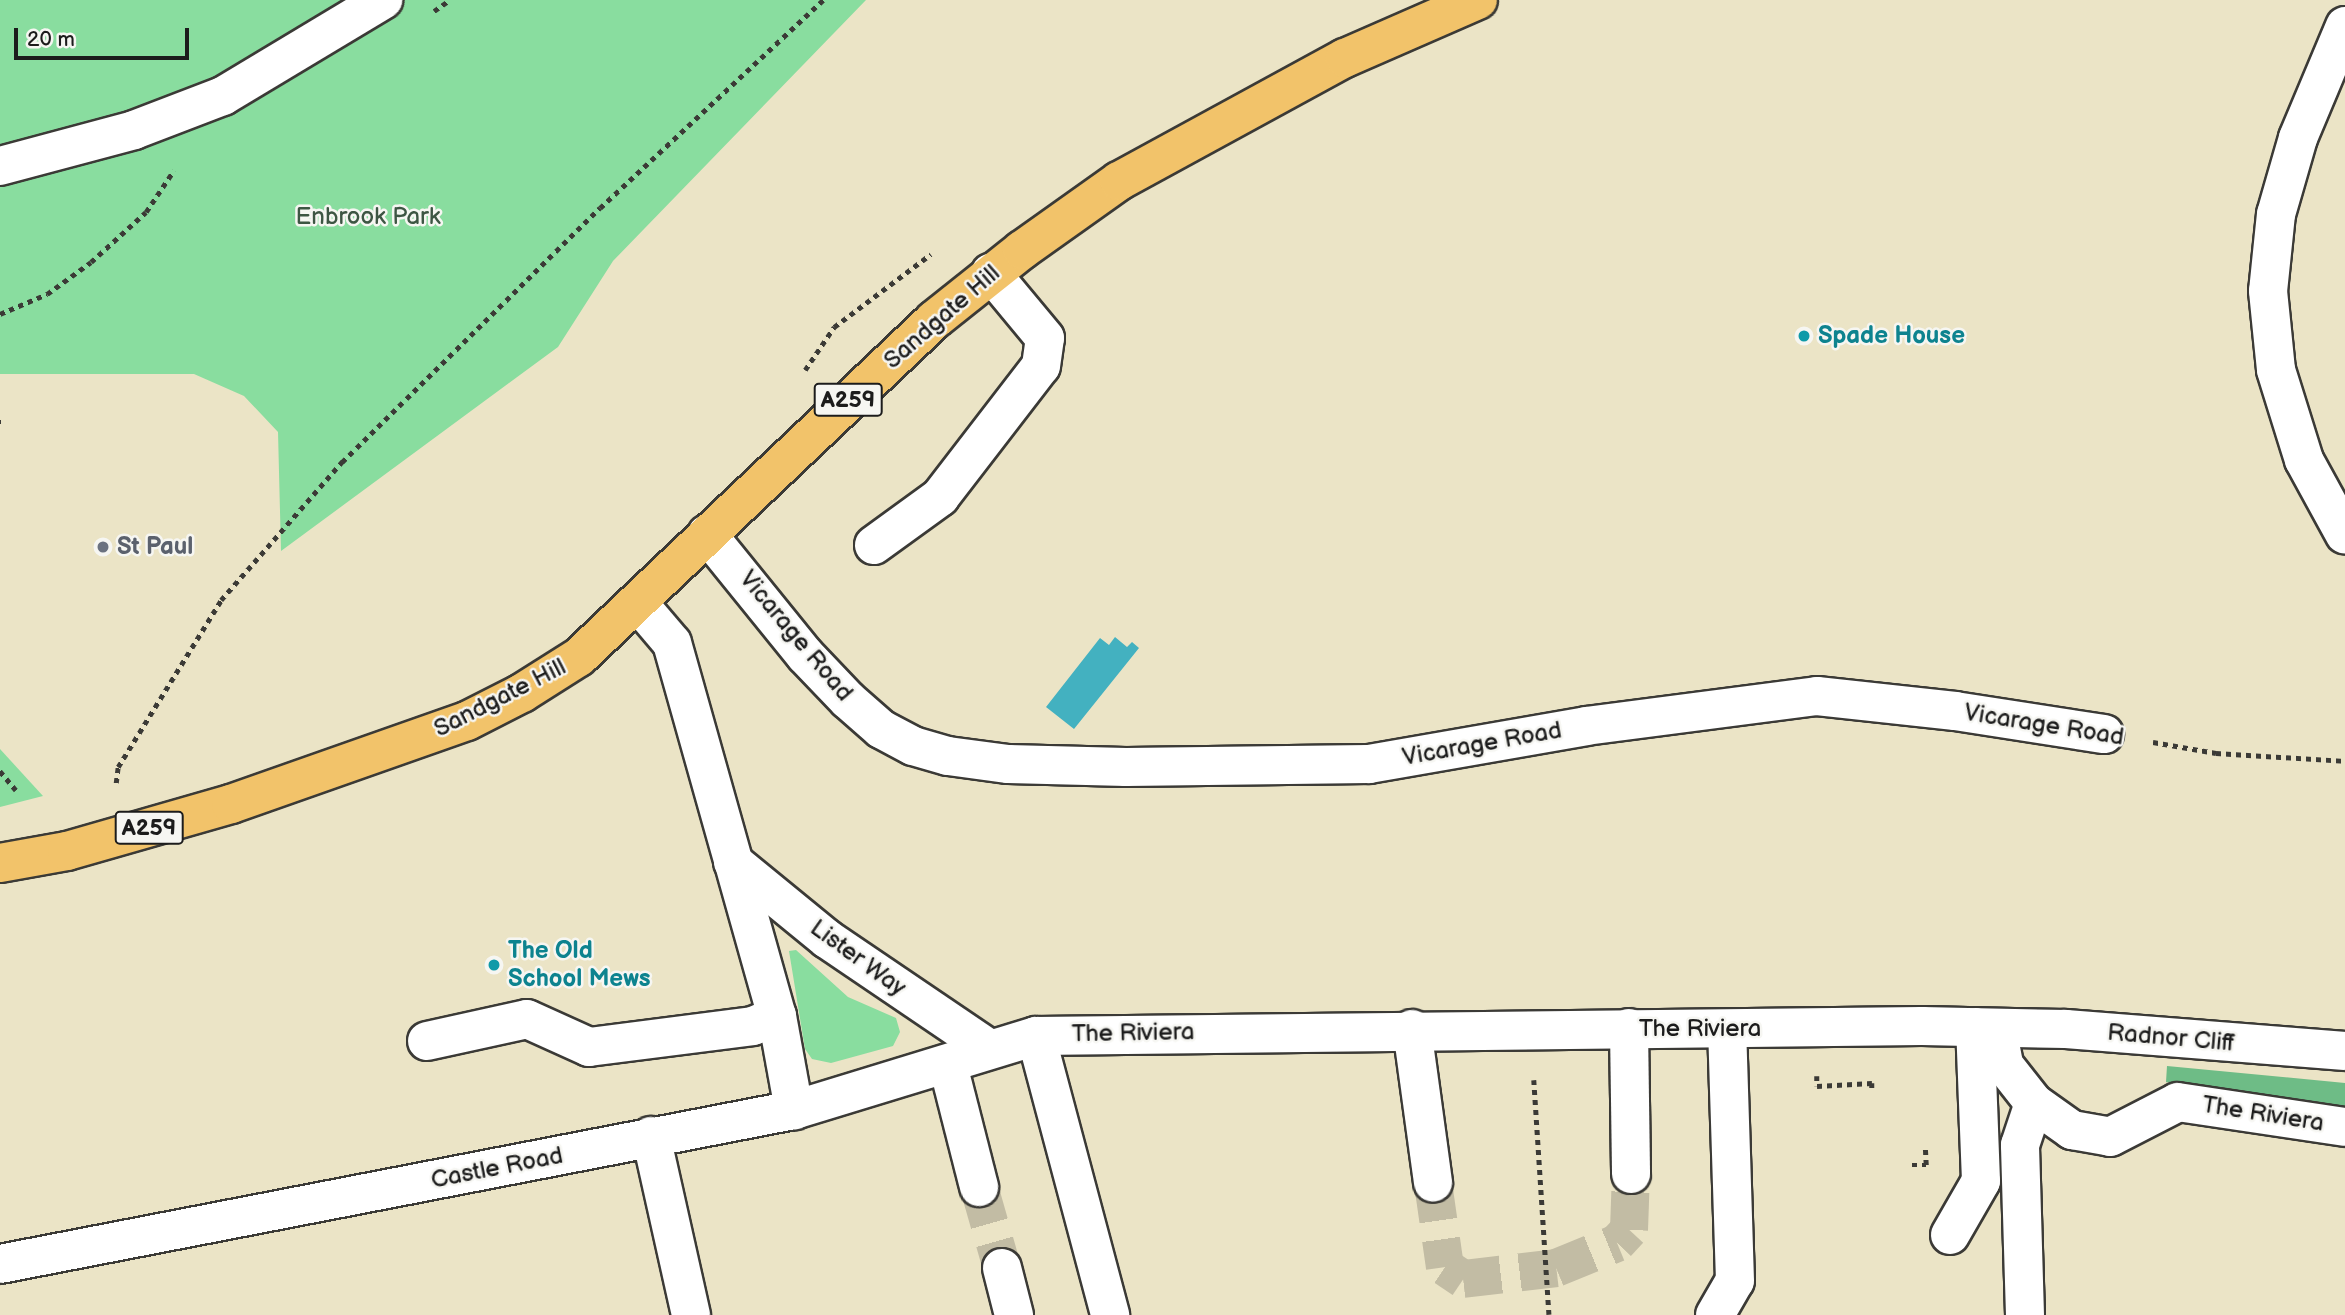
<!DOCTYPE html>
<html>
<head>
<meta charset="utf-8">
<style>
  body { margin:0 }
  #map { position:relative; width:2345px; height:1315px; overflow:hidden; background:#ebe4c6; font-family:"Balsamiq Sans",sans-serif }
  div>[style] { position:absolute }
  .green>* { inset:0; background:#89dd9f }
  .forest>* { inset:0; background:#6ebc86 }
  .water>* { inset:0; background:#43b1c0 }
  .minor-tunnel>* { height:38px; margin-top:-19px; transform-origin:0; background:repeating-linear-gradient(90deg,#c2bca4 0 38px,transparent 0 57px) }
  .path>* { height:4.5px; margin-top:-2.25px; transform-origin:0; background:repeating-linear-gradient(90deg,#3b3a36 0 5px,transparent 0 10px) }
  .roads { filter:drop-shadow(2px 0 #3b3a36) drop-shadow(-2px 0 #3b3a36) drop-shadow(0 2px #3b3a36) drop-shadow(0 -2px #3b3a36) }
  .minor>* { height:38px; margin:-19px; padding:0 19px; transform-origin:19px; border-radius:19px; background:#fff }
  .highway>* { height:38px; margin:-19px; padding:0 19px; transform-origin:19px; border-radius:19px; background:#f2c36a }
  .dots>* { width:19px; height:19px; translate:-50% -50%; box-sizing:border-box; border:4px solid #f6f6f2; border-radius:50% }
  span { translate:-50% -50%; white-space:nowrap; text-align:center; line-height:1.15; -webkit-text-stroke:5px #f6f6f2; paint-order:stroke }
  .shield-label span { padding:2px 5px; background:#f6f6f2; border:2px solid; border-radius:5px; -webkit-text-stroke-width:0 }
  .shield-label { font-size:23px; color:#1c1c1c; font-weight:700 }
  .park-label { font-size:24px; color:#3d5643 }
  .street-label { font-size:24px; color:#1c1c1c }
  .culture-label { font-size:24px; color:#0d838f; font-weight:700 }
  .left { translate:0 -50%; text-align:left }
  .worship-label { font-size:24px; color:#5b616d; font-weight:700 }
  .scale { position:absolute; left:14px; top:28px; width:175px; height:32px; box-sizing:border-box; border:4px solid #1c1c1c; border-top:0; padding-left:9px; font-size:21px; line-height:24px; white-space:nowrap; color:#1c1c1c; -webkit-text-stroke:5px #f6f6f2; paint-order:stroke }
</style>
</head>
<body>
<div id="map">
  <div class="green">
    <div style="clip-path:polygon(0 0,866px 0,613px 261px,558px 347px,281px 551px,278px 432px,244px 396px,194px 374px,0 374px)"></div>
    <div style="clip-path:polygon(0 749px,43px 796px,0 807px)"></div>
    <div style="clip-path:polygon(796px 950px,848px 997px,896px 1018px,900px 1032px,893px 1046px,831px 1063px,812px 1059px,805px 1049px,789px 951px)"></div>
  </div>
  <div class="forest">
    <div style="clip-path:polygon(2167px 1066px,2345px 1083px,2345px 1111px,2166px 1082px)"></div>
  </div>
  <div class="water">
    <div style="clip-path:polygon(1115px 637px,1127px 647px,1132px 642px,1139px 648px,1074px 729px,1046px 707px,1100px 638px,1109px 645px)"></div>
  </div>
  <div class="minor-tunnel">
    <div style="left:1433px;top:1183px;width:85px;rotate:81.9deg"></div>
    <div style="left:1445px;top:1267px;width:22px;rotate:34deg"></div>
    <div style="left:1463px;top:1279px;width:94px;rotate:-6.7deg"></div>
    <div style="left:1556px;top:1268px;width:66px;rotate:-22.3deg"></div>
    <div style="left:1617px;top:1243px;width:18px;rotate:-47deg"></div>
    <div style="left:1629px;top:1230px;width:56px;rotate:-88deg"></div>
    <div style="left:979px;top:1187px;width:84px;rotate:74.1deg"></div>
  </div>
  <div class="path">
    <div style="left:434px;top:11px;width:19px;rotate:-35deg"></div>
    <div style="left:0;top:314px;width:51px;rotate:-23.1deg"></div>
    <div style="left:47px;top:294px;width:54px;rotate:-36deg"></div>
    <div style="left:91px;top:262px;width:74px;rotate:-42.3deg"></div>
    <div style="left:146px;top:212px;width:50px;rotate:-56.3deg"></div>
    <div style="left:805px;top:370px;width:52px;rotate:-56deg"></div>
    <div style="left:834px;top:327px;width:121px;rotate:-37deg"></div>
    <div style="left:0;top:422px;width:1px"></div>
    <div style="left:2153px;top:742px;width:64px;rotate:9.9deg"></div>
    <div style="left:2216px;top:753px;width:129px;rotate:3.5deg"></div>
    <div style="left:0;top:771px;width:25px;rotate:50deg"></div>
    <div style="left:116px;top:783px;width:16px;rotate:-83deg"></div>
    <div style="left:118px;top:767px;width:196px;rotate:-58.3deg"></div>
    <div style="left:221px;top:600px;width:184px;rotate:-48.8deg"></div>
    <div style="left:342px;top:462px;width:362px;rotate:-44.6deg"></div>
    <div style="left:600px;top:208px;width:305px;rotate:-43deg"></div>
    <div style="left:1817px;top:1076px;width:10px;rotate:90deg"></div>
    <div style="left:1817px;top:1086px;width:55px;rotate:-3.1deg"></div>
    <div style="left:1872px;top:1083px;width:6px;rotate:90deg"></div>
    <div style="left:1534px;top:1080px;width:235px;rotate:86.3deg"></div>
    <div style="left:1912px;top:1165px;width:14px"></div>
    <div style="left:1926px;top:1165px;width:19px;rotate:-93deg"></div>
  </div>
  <div class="roads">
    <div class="minor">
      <div style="left:2345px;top:26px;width:121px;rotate:112.8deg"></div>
      <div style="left:2298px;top:138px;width:79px;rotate:106.1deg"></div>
      <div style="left:2276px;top:214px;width:77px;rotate:95.9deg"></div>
      <div style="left:2268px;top:291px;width:79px;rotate:84.2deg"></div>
      <div style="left:2276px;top:370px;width:94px;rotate:72.7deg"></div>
      <div style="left:2304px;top:460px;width:85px;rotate:61.3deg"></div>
      <div style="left:0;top:166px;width:139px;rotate:-15deg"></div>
      <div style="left:134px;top:130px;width:95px;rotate:-20.9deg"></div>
      <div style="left:223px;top:96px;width:187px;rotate:-31deg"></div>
      <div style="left:707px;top:534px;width:156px;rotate:51deg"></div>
      <div style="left:805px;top:655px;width:62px;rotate:46.3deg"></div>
      <div style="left:848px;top:700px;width:44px;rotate:41.3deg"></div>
      <div style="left:881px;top:729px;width:36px;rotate:28deg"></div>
      <div style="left:913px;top:746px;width:36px;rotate:16deg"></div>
      <div style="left:948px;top:756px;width:61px;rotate:7.6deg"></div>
      <div style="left:1008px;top:764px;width:118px;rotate:1.5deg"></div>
      <div style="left:1126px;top:767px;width:243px;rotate:-0.7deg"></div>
      <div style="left:1369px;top:764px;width:220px;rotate:-9.9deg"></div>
      <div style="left:1586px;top:726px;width:233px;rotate:-7.4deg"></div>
      <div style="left:1817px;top:696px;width:139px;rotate:6.2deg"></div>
      <div style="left:1955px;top:711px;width:151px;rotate:8.8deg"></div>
      <div style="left:874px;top:545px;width:82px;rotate:-36deg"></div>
      <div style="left:940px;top:497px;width:165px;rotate:-52.4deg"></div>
      <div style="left:1041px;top:366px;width:28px;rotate:-82deg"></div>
      <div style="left:1045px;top:338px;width:85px;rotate:-129.7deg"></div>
      <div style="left:638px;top:603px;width:52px;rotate:49.6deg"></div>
      <div style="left:672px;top:643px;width:387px;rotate:74.3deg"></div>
      <div style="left:777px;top:1016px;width:96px;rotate:79.7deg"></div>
      <div style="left:733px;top:862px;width:122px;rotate:39.3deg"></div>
      <div style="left:827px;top:939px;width:194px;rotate:34.1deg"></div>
      <div style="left:1629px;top:1028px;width:146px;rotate:89.2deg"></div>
      <div style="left:1997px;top:1028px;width:38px;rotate:79deg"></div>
      <div style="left:2004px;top:1065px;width:48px;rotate:51.7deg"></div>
      <div style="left:2034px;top:1103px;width:47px;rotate:35.4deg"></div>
      <div style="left:2072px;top:1130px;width:39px;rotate:10deg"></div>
      <div style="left:2110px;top:1137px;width:76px;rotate:-27.2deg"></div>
      <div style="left:2178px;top:1102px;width:169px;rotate:8.5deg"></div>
      <div style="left:1412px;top:1029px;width:155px;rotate:82.2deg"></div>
      <div style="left:1036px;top:1036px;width:289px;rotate:75.1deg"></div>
      <div style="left:427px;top:1041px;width:102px;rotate:-12.4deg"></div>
      <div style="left:527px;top:1019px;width:68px;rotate:24.3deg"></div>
      <div style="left:589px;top:1047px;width:165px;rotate:-7.3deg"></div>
      <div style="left:753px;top:1026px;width:26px;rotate:-23deg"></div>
      <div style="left:948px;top:1065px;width:126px;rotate:75.7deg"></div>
      <div style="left:651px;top:1136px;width:183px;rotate:77.4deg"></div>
      <div style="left:1950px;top:1235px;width:62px;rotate:-60.1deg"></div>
      <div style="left:1981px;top:1181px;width:154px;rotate:-92.2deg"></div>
      <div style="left:0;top:1264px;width:809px;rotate:-10.98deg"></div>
      <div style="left:794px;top:1110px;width:253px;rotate:-17deg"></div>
      <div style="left:1036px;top:1036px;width:886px;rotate:-0.65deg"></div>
      <div style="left:1922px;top:1026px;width:144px;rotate:1.2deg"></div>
      <div style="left:2066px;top:1029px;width:280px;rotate:4.5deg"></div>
      <div style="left:1002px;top:1268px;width:49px;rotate:75.7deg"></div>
      <div style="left:1715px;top:1315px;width:39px;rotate:-60deg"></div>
      <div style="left:1735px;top:1281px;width:252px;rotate:-91.8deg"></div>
      <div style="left:2025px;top:1315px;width:170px;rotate:-91.7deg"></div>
      <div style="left:2020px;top:1145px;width:44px;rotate:-71.6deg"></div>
    </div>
    <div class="highway">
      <div style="left:0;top:863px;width:68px;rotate:-10.2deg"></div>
      <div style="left:67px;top:851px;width:171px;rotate:-16deg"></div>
      <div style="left:231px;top:804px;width:250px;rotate:-19.4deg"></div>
      <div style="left:467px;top:721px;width:62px;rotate:-27deg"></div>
      <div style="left:522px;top:693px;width:67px;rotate:-32.3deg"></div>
      <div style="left:579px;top:657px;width:489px;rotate:-43.5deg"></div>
      <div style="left:934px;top:320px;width:112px;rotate:-38.5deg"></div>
      <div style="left:1022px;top:250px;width:119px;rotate:-35.4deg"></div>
      <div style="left:1119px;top:181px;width:257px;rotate:-28.6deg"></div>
      <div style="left:1345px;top:58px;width:145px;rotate:-23.6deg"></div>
    </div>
  </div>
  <div class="dots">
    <div style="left:1804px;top:336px;background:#0f9aa8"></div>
    <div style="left:103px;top:547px;background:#6b7280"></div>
    <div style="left:494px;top:965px;background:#0f9aa8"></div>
  </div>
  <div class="shield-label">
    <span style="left:848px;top:400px">A259</span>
    <span style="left:149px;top:828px">A259</span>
  </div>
  <div class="park-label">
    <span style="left:368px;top:217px">Enbrook Park</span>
  </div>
  <div class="street-label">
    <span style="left:942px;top:317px;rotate:-41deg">Sandgate Hill</span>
    <span style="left:796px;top:636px;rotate:50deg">Vicarage Road</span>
    <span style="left:500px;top:698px;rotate:-27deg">Sandgate Hill</span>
    <span style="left:2044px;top:725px;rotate:9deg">Vicarage Road</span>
    <span style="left:1482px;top:744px;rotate:-10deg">Vicarage Road</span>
    <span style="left:858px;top:958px;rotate:36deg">Lister Way</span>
    <span style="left:1700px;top:1029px">The Riviera</span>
    <span style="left:1133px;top:1033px;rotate:-1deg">The Riviera</span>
    <span style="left:2171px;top:1038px;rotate:5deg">Radnor Cliff</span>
    <span style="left:2263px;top:1114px;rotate:9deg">The Riviera</span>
    <span style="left:497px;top:1168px;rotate:-11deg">Castle Road</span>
  </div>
  <div class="culture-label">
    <span class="left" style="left:1818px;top:336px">Spade House</span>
    <span class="left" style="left:508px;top:965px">The Old<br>School Mews</span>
  </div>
  <div class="worship-label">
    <span class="left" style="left:117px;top:547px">St Paul</span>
  </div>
  <div class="scale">20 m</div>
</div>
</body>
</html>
